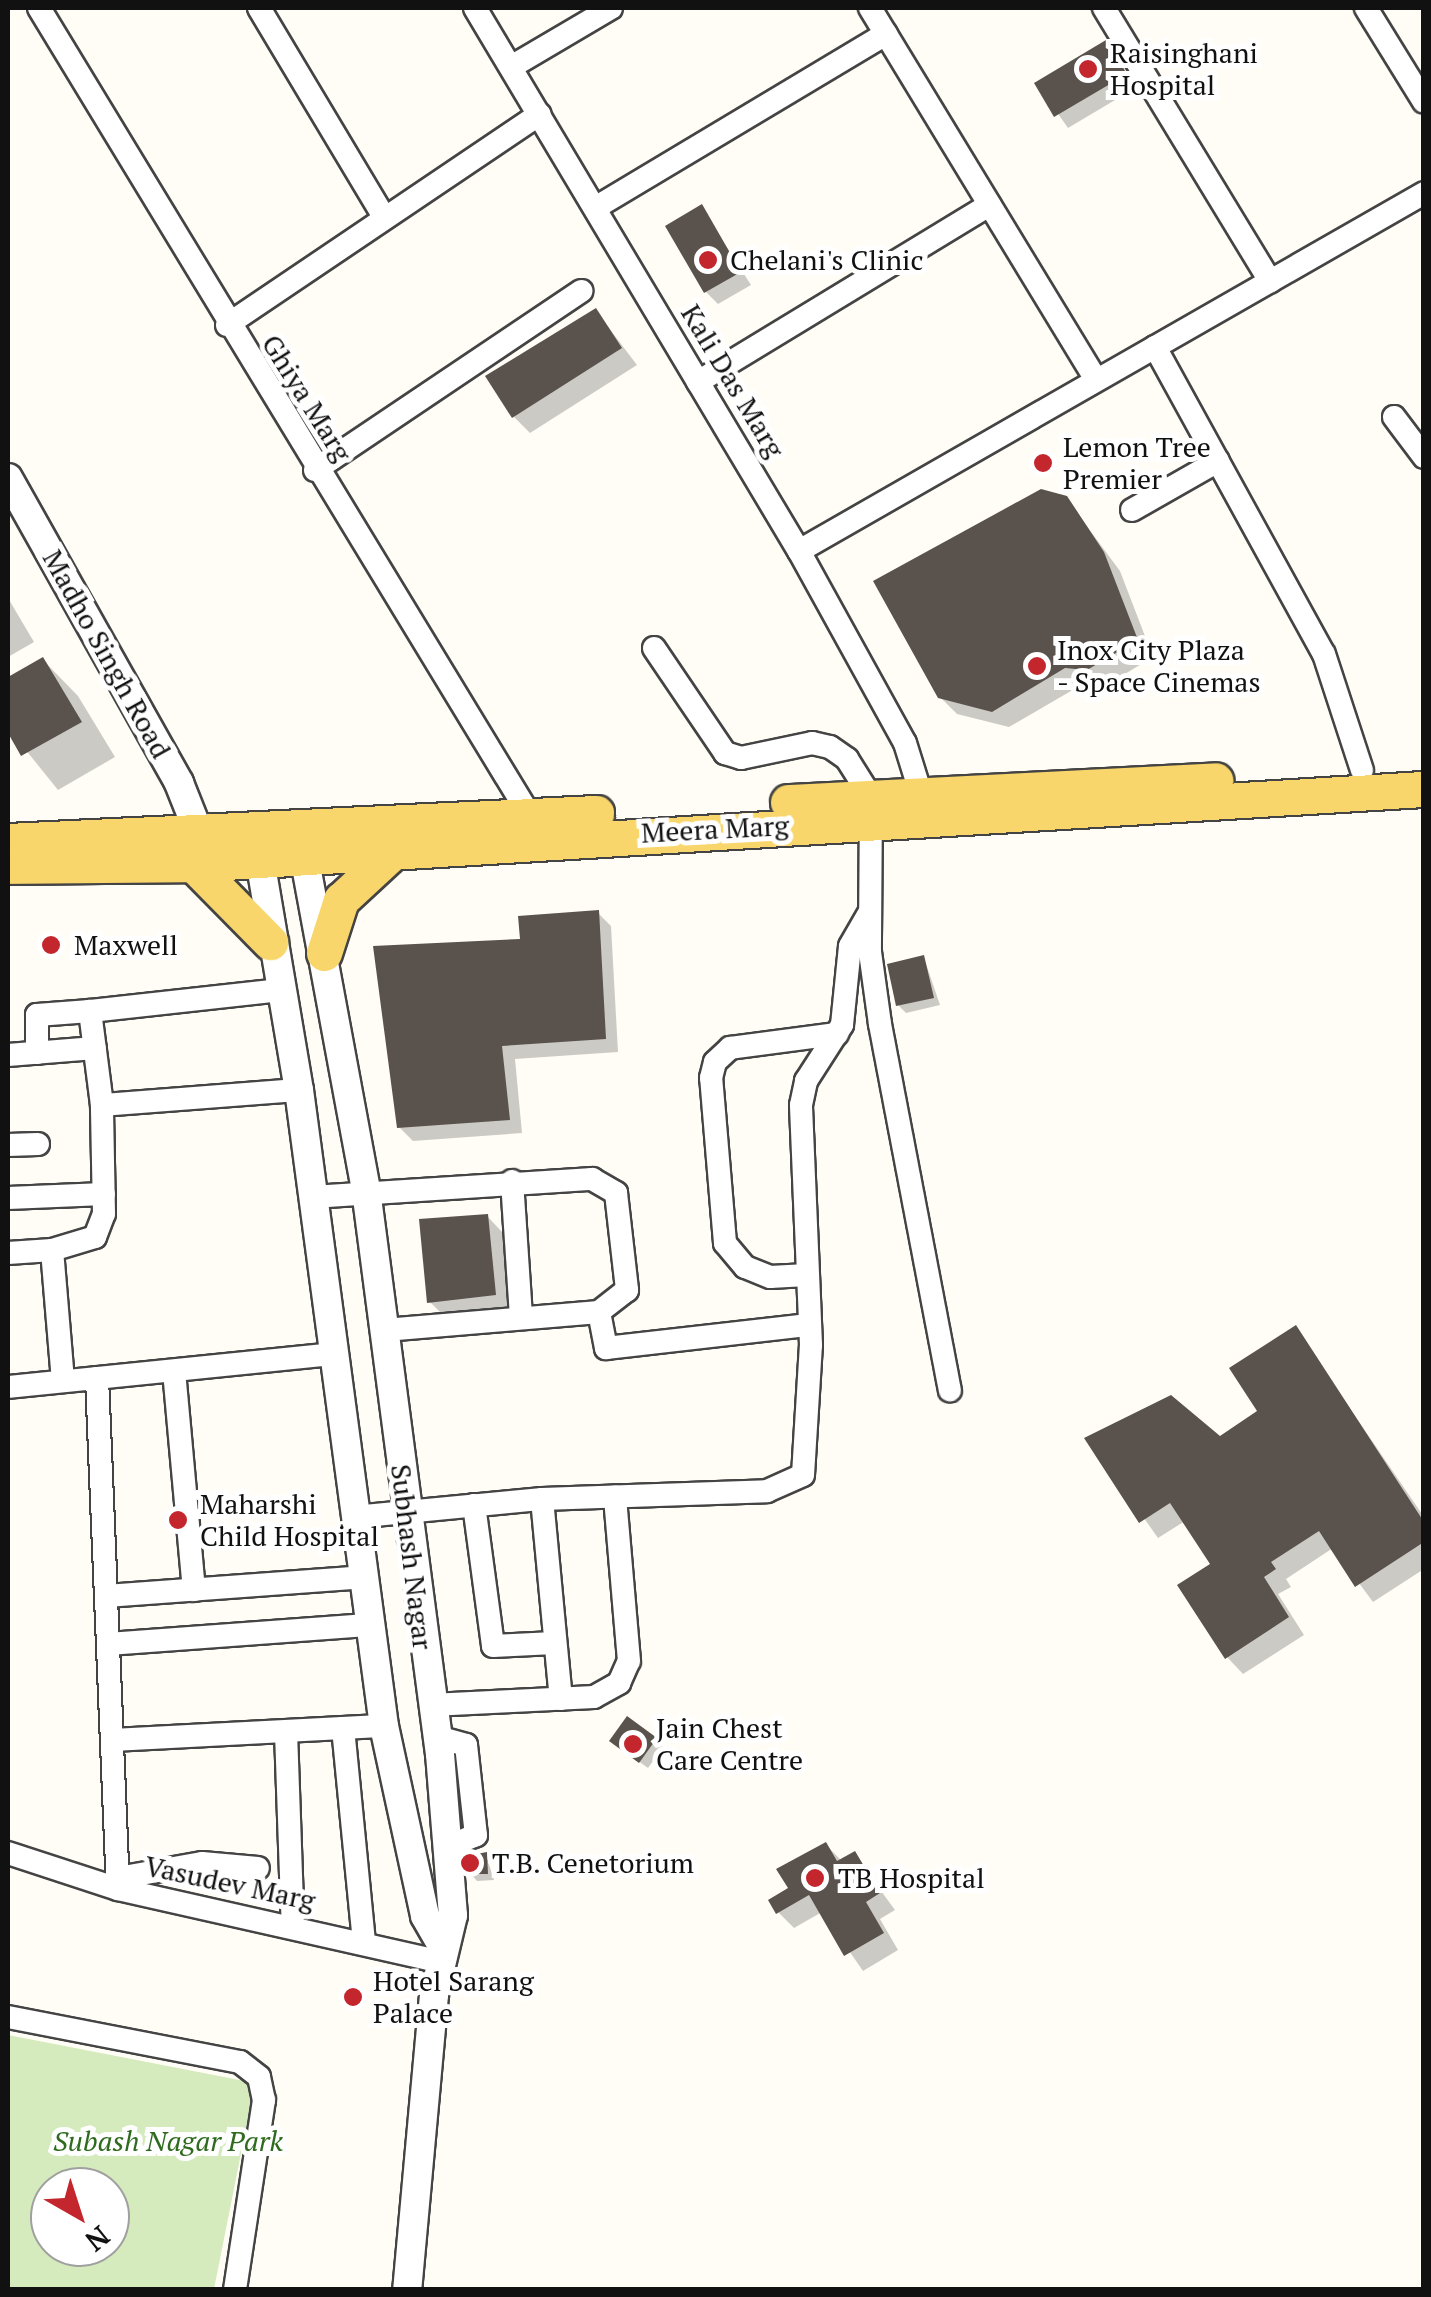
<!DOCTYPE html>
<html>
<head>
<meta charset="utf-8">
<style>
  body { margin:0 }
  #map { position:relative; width:1431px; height:2297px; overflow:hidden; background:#fffdf5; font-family:"PT Serif",serif }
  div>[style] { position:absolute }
  .green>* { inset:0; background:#d5ebbd }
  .shadow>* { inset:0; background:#0003 }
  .building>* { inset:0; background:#5a524d }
  .roads { filter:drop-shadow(2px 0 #444) drop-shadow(-2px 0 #444) drop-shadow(0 2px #444) drop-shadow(0 -2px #444) }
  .minor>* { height:22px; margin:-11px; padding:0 11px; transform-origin:11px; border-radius:11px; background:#fff }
  .tertiary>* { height:28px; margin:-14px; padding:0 14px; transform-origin:14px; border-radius:14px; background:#fff }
  .primary>* { height:35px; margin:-17.5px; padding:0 17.5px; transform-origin:17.5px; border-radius:17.5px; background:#f9d66b }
  .dots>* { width:28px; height:28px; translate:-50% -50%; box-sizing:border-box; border:5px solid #fff; border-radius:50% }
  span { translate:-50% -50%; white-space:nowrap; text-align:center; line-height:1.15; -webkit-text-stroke:10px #fff; paint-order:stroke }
  .poi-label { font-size:28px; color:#111 }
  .left { translate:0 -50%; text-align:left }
  .street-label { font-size:28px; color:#111 }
  .park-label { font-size:28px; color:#2f6b1f; font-style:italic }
  .frame { position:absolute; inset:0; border:10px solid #111; pointer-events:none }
  .north { position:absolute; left:30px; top:2167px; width:100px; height:100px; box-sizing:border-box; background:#fff; border:2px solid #a0a0a0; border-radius:50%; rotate:141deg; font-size:28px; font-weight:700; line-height:40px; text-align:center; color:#111 }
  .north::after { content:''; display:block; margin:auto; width:35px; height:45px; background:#c4262e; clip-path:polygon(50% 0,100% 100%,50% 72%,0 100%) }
</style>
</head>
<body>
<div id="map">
  <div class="green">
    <div style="clip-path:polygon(evenodd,8px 2035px,255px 2083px,214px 2289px,8px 2289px,8px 2035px,50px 2187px,110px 2187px,110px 2247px,50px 2247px,50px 2187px)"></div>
  </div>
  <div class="shadow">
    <div style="clip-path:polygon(1105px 43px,1137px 87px,1068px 128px,1037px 84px)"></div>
    <div style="clip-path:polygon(701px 207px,751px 285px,718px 304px,706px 292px)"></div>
    <div style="clip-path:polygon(596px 311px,637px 365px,530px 433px,514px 417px)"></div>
    <div style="clip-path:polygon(1066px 498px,1120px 571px,1153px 657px,1105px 686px,1083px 684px,1009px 727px,957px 714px,940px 697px)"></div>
    <div style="clip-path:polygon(8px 598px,34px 642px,8px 657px)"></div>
    <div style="clip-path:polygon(43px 660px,78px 696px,115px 757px,58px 790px,8px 728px,8px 680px)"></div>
    <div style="clip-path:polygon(598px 913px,611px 926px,618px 1052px,515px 1059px,522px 1133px,413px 1141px,399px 1127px,522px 941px)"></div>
    <div style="clip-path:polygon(924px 958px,940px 1005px,906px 1013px,898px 1005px)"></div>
    <div style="clip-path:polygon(487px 1216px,503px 1233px,511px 1311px,446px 1318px,430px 1302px)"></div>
    <div style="clip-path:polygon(1295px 1328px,1424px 1517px,1424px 1569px,1373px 1602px,1333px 1548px,1286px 1579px,1291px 1587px,1278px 1594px,1304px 1635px,1243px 1674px,1227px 1657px,1213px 1564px,1185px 1521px,1158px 1538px,1088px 1439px,1219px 1439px,1261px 1412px)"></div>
    <div style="clip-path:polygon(656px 1740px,663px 1747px,648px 1768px,620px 1748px)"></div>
    <div style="clip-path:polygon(826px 1845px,842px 1861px,854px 1854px,895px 1910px,880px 1919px,898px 1950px,863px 1971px,822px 1912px,794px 1928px,778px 1912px)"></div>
    <div style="clip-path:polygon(486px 1855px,494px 1880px,477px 1881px,470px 1873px)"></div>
  </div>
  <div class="building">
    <div style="clip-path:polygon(1106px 40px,1127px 74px,1054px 117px,1034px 83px)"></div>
    <div style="clip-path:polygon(702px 204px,741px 272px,704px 293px,665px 226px)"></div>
    <div style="clip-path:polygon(596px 308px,622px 348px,512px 418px,485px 376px)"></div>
    <div style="clip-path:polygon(1041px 489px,1067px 496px,1104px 552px,1138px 640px,1087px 670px,1065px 668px,992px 712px,938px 698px,873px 581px)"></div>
    <div style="clip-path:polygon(43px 657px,82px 722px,21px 756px,8px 733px,8px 677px)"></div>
    <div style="clip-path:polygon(599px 910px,606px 1039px,502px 1046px,510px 1120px,397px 1128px,373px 946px,520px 939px,518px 916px)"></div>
    <div style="clip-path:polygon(924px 955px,934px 998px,896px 1006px,887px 964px)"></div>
    <div style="clip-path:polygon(488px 1214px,496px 1295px,427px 1303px,419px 1219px)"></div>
    <div style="clip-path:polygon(1296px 1325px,1424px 1522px,1424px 1542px,1355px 1587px,1319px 1531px,1271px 1562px,1276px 1569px,1264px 1577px,1289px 1617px,1225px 1659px,1177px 1585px,1210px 1564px,1170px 1503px,1139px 1523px,1084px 1438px,1171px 1395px,1220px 1436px,1257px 1411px,1229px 1368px)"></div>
    <div style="clip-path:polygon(627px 1716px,657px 1738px,639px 1763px,609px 1741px)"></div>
    <div style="clip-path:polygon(826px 1842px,837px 1861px,855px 1851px,880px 1893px,866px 1902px,884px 1933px,844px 1956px,809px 1895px,776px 1914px,768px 1900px,788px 1888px,776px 1869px)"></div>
    <div style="clip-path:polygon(487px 1852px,488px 1874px,467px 1874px,466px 1856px)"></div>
  </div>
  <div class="roads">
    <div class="minor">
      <div style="left:39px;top:8px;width:945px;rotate:58.71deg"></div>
      <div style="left:259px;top:8px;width:241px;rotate:59.1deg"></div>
      <div style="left:475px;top:8px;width:632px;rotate:59.18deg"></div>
      <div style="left:799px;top:551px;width:219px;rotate:61.1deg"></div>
      <div style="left:905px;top:743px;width:64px;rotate:72.7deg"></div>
      <div style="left:870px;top:8px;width:435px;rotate:58.7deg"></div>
      <div style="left:1104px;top:8px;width:320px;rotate:58.7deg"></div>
      <div style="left:1366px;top:8px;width:110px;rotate:58.3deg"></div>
      <div style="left:511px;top:67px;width:116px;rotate:-30.5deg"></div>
      <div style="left:595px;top:208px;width:339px;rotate:-30.9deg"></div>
      <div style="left:227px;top:325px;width:377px;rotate:-34deg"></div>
      <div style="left:1155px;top:347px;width:350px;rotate:61.2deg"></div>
      <div style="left:1324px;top:654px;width:122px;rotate:71.9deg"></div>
      <div style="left:698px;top:382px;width:341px;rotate:-31.3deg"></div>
      <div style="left:1394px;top:417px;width:50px;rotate:53.1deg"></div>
      <div style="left:315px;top:470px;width:321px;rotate:-33.9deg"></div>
      <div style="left:1132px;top:510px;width:99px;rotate:-29.7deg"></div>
      <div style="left:799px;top:551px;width:720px;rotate:-29.8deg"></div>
      <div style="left:654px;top:648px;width:127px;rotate:55.9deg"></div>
      <div style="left:725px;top:753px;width:17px;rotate:17deg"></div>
      <div style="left:741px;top:758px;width:73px;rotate:-11.9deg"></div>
      <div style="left:812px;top:743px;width:18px;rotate:13deg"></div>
      <div style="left:830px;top:747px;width:21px;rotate:35deg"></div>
      <div style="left:847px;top:759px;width:45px;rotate:57.7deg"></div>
      <div style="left:871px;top:797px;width:155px;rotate:90.4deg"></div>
      <div style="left:870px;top:952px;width:73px;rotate:82.1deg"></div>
      <div style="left:880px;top:1024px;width:373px;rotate:79.2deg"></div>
      <div style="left:37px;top:1053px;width:38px;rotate:-90deg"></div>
      <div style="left:37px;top:1015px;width:53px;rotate:-4.3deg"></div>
      <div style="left:8px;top:1055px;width:87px;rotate:-4.6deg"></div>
      <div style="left:102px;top:1105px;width:95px;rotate:-97.3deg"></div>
      <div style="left:90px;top:1011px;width:190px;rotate:-6.3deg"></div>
      <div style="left:8px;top:1145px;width:30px;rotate:-2deg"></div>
      <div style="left:512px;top:1181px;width:136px;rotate:86.2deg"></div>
      <div style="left:312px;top:1197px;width:281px;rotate:-3.7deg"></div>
      <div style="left:592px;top:1179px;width:28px;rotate:30deg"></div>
      <div style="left:616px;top:1193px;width:98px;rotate:83.5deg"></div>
      <div style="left:627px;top:1290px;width:36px;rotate:142deg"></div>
      <div style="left:599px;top:1312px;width:215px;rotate:175.2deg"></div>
      <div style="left:8px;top:1198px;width:96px;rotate:-2.4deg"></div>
      <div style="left:52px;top:1250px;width:131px;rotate:85.2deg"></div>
      <div style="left:8px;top:1253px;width:44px;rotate:-3.9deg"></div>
      <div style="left:52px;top:1250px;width:45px;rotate:-16.8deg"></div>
      <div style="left:95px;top:1237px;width:25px;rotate:-69deg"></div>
      <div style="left:104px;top:1214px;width:109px;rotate:-91.1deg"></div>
      <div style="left:102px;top:1105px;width:198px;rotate:-4.4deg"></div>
      <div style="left:807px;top:1275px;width:37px;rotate:177deg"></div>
      <div style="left:770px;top:1277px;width:27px;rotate:-158deg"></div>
      <div style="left:745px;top:1267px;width:31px;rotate:-130deg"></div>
      <div style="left:725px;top:1243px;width:166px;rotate:-94.8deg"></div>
      <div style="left:711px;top:1078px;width:16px;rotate:-76deg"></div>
      <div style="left:715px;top:1062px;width:21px;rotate:-43deg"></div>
      <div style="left:730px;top:1048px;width:108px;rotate:-7.5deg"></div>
      <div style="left:599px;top:1312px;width:37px;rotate:79deg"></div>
      <div style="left:606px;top:1348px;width:204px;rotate:-6.5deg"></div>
      <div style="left:174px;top:1371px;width:220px;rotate:84.8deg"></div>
      <div style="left:97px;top:1378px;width:511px;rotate:87.65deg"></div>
      <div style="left:8px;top:1387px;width:327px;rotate:-5.8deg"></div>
      <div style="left:542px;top:1499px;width:201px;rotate:84.6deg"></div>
      <div style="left:474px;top:1505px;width:142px;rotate:82.3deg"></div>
      <div style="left:493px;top:1646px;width:61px;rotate:-2.8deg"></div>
      <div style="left:354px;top:1517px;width:189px;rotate:-5.5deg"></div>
      <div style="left:542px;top:1499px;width:225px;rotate:-2deg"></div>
      <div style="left:767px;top:1491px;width:39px;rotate:-24deg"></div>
      <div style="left:803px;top:1475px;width:130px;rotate:-86.5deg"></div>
      <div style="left:811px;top:1345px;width:240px;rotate:-92.4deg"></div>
      <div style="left:801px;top:1105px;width:25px;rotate:-78deg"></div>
      <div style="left:806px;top:1081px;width:67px;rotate:-57.3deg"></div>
      <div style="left:842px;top:1025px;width:79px;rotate:-84.2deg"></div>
      <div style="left:850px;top:946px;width:39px;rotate:-60deg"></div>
      <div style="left:106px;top:1596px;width:257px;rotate:-4.2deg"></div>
      <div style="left:108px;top:1644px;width:260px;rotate:-4.2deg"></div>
      <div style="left:431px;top:1705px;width:163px;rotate:-2.8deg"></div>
      <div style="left:594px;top:1697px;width:29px;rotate:-29deg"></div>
      <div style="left:619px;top:1683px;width:24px;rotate:-66deg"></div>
      <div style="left:629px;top:1661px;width:165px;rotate:-94.9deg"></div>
      <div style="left:343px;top:1728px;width:217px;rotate:84.4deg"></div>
      <div style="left:286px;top:1732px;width:196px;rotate:88deg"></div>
      <div style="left:437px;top:1737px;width:30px;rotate:15deg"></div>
      <div style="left:466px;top:1745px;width:91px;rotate:83.7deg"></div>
      <div style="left:476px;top:1835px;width:30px;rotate:157deg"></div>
      <div style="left:114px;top:1740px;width:270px;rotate:-3deg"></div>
      <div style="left:8px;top:1853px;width:116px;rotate:18.1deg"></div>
      <div style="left:118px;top:1889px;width:333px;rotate:12.7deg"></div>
      <div style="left:118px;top:1878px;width:85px;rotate:-10.1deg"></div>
      <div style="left:202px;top:1863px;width:56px;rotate:5.1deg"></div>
      <div style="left:8px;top:2017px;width:236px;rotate:11deg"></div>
      <div style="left:240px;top:2062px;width:24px;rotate:38deg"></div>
      <div style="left:259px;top:2077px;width:24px;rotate:78deg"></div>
      <div style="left:264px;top:2100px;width:192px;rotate:98.7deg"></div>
    </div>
    <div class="tertiary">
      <div style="left:8px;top:478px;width:350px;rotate:60.7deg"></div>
      <div style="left:179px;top:783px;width:73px;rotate:68.3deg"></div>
      <div style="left:301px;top:839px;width:357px;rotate:79.5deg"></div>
      <div style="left:366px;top:1190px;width:569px;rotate:82.53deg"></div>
      <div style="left:440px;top:1754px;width:162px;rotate:85.4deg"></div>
      <div style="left:453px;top:1915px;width:82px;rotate:103.4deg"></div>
      <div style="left:434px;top:1995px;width:296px;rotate:95.2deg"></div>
      <div style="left:257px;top:842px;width:252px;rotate:80.4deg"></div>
      <div style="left:299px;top:1090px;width:642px;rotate:82.39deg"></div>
      <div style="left:384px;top:1726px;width:194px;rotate:77.8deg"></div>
      <div style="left:425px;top:1916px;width:36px;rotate:60deg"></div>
    </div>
    <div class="primary">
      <div style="left:788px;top:802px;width:428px;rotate:-2.9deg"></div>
      <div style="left:8px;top:841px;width:589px;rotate:-2.73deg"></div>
      <div style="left:193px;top:864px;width:110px;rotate:45.4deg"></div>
      <div style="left:8px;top:866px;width:185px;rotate:-0.6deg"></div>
      <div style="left:193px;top:864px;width:1233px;rotate:-3.49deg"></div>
      <div style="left:324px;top:953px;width:56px;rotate:-72.2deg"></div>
      <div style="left:341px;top:900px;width:74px;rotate:-42.8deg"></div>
    </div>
  </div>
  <div class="dots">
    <div style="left:1088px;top:69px;background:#c4262e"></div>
    <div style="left:708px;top:260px;background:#c4262e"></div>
    <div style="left:1043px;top:463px;background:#c4262e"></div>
    <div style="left:1037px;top:666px;background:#c4262e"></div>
    <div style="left:51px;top:945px;background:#c4262e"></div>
    <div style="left:178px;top:1520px;background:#c4262e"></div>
    <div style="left:633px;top:1744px;background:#c4262e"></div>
    <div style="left:470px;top:1863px;background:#c4262e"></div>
    <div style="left:815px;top:1878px;background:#c4262e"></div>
    <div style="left:353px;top:1997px;background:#c4262e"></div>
  </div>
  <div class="poi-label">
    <span class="left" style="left:1110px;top:69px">Raisinghani<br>Hospital</span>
    <span class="left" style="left:730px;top:260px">Chelani's Clinic</span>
    <span class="left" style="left:1063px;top:463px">Lemon Tree<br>Premier</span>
    <span class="left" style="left:1057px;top:666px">Inox City Plaza<br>- Space Cinemas</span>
    <span class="left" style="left:74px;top:945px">Maxwell</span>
    <span class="left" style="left:200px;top:1520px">Maharshi<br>Child Hospital</span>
    <span class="left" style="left:656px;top:1744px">Jain Chest<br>Care Centre</span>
    <span class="left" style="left:492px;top:1863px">T.B. Cenetorium</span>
    <span class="left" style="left:838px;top:1878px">TB Hospital</span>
    <span class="left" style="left:373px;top:1997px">Hotel Sarang<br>Palace</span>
  </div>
  <div class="street-label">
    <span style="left:733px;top:381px;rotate:59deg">Kali Das Marg</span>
    <span style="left:307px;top:398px;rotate:58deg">Ghiya Marg</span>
    <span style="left:107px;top:654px;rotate:61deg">Madho Singh Road</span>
    <span style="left:715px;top:829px;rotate:-3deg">Meera Marg</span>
    <span style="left:412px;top:1557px;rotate:83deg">Subhash Nagar</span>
    <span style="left:230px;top:1883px;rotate:12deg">Vasudev Marg</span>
  </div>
  <div class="park-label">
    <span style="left:168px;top:2141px">Subash Nagar Park</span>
  </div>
  <div class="frame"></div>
  <div class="north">N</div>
</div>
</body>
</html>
